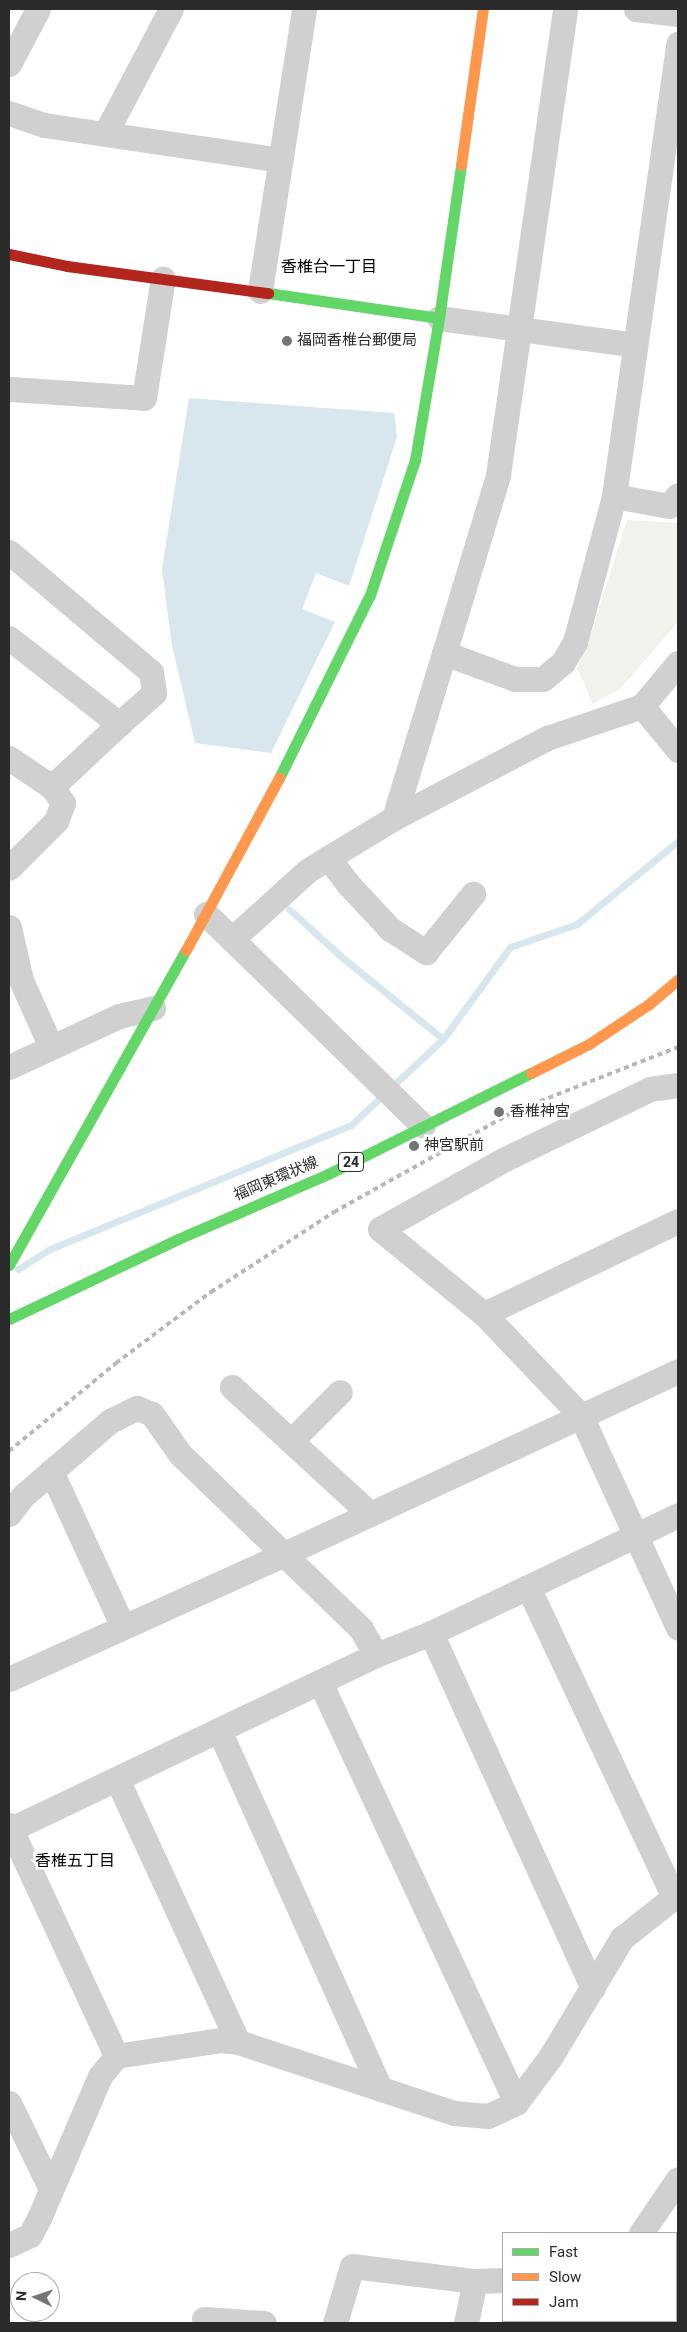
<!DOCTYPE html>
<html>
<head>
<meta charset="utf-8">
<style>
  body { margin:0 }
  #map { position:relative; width:687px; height:2332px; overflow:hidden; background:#fff; font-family:Roboto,"Noto Sans JP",sans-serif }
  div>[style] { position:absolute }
  .green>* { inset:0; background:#f0f2eb }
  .water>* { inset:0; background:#d8e7ee }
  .stream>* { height:7px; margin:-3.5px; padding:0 3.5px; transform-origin:3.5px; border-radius:3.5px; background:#d8e7ee }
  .street>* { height:25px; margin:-12.5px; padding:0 12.5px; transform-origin:12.5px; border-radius:12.5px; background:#d0d0d0 }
  .fast>* { height:11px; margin:-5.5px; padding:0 5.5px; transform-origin:5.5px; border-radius:5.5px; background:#63d668 }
  .slow>* { height:11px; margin:-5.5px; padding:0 5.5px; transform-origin:5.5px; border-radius:5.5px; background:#ff974d }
  .jam>* { height:11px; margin:-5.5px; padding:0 5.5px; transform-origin:5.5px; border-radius:5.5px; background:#b3261e }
  .rail>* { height:4px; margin-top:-2px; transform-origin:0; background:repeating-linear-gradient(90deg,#b8b8b8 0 5px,transparent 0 9px) }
  .dots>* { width:14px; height:14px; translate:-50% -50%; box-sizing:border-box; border:2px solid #fff; border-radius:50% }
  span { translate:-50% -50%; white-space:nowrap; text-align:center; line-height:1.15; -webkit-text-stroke:5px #fff; paint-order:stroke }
  .shield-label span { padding:1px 4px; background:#fff; border:1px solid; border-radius:4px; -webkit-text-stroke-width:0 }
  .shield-label { font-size:14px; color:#2b2b2b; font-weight:700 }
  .poi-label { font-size:15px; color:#2b2b2b }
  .left { translate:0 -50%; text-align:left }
  .street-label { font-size:15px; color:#2b2b2b }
  .neighbourhood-label { font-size:16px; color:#000 }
  .frame { position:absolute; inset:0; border:10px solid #2b2b2b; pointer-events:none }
  .legend { position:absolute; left:502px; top:2232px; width:175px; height:90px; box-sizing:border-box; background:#fff; border:1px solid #aaa; margin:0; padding:6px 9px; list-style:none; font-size:15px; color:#2b2b2b }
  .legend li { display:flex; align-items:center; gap:10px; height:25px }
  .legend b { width:25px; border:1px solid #aaa }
  .north { position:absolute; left:10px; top:2272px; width:50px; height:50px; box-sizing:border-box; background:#fff; border:1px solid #aaa; border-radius:50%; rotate:274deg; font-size:14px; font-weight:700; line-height:20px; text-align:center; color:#2b2b2b }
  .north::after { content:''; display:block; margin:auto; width:18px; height:22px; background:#757575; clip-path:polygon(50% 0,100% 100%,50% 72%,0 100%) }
</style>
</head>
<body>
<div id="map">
  <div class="green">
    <div style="clip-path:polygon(627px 520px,678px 523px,678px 622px,621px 688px,593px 704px,577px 668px,589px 641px)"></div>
  </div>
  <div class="water">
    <div style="clip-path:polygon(189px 398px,394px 413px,397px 437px,349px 586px,316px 573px,302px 609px,335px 622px,271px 753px,195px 743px,172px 646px,162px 569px)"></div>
  </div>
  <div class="stream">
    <div style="left:289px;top:909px;width:74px;rotate:42.3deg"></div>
    <div style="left:344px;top:959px;width:127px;rotate:38.9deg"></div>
    <div style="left:18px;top:1269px;width:38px;rotate:-32deg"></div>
    <div style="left:50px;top:1249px;width:326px;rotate:-22.4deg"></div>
    <div style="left:351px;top:1125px;width:126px;rotate:-43.1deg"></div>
    <div style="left:443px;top:1039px;width:114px;rotate:-53.9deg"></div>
    <div style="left:510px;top:947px;width:71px;rotate:-18.9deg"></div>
    <div style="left:577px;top:924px;width:131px;rotate:-39.4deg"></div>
  </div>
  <div class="street">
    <div style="left:636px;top:9px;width:42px;rotate:6.8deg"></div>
    <div style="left:9px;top:64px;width:62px;rotate:-62.2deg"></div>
    <div style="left:9px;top:113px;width:37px;rotate:19deg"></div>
    <div style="left:44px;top:125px;width:239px;rotate:8.4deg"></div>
    <div style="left:105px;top:134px;width:141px;rotate:-62.2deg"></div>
    <div style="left:260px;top:291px;width:285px;rotate:-81.1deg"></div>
    <div style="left:439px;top:318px;width:198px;rotate:7.8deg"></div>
    <div style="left:10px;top:389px;width:134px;rotate:3.8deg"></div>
    <div style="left:144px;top:398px;width:121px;rotate:-81deg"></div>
    <div style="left:614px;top:496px;width:56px;rotate:10.3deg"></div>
    <div style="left:669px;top:506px;width:14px;rotate:-51deg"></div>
    <div style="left:9px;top:552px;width:186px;rotate:40.2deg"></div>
    <div style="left:151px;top:672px;width:21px;rotate:82deg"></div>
    <div style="left:154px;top:693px;width:47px;rotate:138.5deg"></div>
    <div style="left:119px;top:724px;width:92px;rotate:136.8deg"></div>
    <div style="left:9px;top:638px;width:140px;rotate:38deg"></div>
    <div style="left:444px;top:653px;width:76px;rotate:20.1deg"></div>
    <div style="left:515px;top:679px;width:28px"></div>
    <div style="left:543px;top:679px;width:26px;rotate:-40deg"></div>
    <div style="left:563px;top:662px;width:23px;rotate:-59deg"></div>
    <div style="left:575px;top:642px;width:151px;rotate:-75deg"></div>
    <div style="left:614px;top:496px;width:457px;rotate:-81.9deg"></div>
    <div style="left:642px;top:706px;width:57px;rotate:50.7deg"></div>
    <div style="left:9px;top:758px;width:52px;rotate:34deg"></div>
    <div style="left:52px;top:787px;width:19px;rotate:55deg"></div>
    <div style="left:63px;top:803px;width:19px;rotate:111deg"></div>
    <div style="left:56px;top:821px;width:66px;rotate:135deg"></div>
    <div style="left:394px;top:818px;width:358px;rotate:-73.1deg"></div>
    <div style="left:498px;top:475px;width:471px;rotate:-81.8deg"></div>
    <div style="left:328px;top:858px;width:33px;rotate:52deg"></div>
    <div style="left:348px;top:884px;width:62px;rotate:47deg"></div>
    <div style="left:390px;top:929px;width:43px;rotate:32.6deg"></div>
    <div style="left:426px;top:952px;width:75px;rotate:-51deg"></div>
    <div style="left:206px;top:914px;width:303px;rotate:44.3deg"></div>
    <div style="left:9px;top:927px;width:54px;rotate:77.2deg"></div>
    <div style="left:21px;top:980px;width:73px;rotate:65.9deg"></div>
    <div style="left:232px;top:939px;width:101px;rotate:-42.2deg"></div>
    <div style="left:307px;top:871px;width:25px;rotate:-32deg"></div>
    <div style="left:328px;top:858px;width:77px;rotate:-31.2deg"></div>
    <div style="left:394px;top:818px;width:173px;rotate:-27.6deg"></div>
    <div style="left:547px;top:738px;width:100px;rotate:-18.6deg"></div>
    <div style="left:642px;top:706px;width:56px;rotate:-50.1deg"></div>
    <div style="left:9px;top:1067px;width:121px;rotate:-24.9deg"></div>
    <div style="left:119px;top:1016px;width:35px;rotate:-13deg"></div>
    <div style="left:678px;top:1085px;width:28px;rotate:172deg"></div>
    <div style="left:650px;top:1089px;width:161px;rotate:154.2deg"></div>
    <div style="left:505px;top:1159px;width:143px;rotate:150.8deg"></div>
    <div style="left:380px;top:1229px;width:134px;rotate:39.3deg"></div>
    <div style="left:484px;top:1314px;width:141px;rotate:46.4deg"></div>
    <div style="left:581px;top:1416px;width:233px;rotate:65.4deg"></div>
    <div style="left:484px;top:1314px;width:215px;rotate:-25.6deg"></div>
    <div style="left:232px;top:1387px;width:188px;rotate:42.6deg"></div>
    <div style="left:291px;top:1441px;width:69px;rotate:-45deg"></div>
    <div style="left:51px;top:1471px;width:172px;rotate:65.2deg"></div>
    <div style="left:9px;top:1514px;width:24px;rotate:-52deg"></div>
    <div style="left:24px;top:1495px;width:113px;rotate:-40.7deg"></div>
    <div style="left:110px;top:1421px;width:30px;rotate:-26deg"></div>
    <div style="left:137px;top:1408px;width:16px;rotate:22deg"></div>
    <div style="left:152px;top:1414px;width:49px;rotate:55deg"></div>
    <div style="left:180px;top:1454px;width:252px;rotate:44deg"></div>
    <div style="left:361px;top:1629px;width:30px;rotate:60deg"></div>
    <div style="left:528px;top:1587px;width:343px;rotate:64.8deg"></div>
    <div style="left:431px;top:1633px;width:390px;rotate:65.5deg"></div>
    <div style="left:9px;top:1679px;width:302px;rotate:-24.4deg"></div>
    <div style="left:284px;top:1554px;width:434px;rotate:-24.9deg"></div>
    <div style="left:320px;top:1682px;width:464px;rotate:65deg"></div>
    <div style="left:219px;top:1730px;width:393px;rotate:65.8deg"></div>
    <div style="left:117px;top:1779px;width:289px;rotate:65.3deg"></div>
    <div style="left:9px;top:1825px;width:255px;rotate:65.1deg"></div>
    <div style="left:9px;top:1830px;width:407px;rotate:-25.5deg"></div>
    <div style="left:376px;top:1655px;width:59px;rotate:-21.8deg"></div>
    <div style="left:431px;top:1633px;width:107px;rotate:-25.4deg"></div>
    <div style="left:528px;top:1587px;width:166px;rotate:-25.6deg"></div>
    <div style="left:9px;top:2103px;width:96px;rotate:64deg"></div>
    <div style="left:641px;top:2233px;width:65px;rotate:-55.6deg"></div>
    <div style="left:9px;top:2245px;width:23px;rotate:-25deg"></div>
    <div style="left:30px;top:2235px;width:21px;rotate:-62deg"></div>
    <div style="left:40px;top:2216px;width:152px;rotate:-66.8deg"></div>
    <div style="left:100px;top:2076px;width:26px;rotate:-51deg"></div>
    <div style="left:116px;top:2056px;width:105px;rotate:-8.7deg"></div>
    <div style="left:220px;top:2040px;width:18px;rotate:6deg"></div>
    <div style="left:238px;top:2042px;width:227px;rotate:18.2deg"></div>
    <div style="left:454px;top:2113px;width:34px;rotate:5deg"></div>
    <div style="left:488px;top:2116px;width:31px;rotate:-25deg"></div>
    <div style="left:516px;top:2103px;width:59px;rotate:-53.3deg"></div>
    <div style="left:551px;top:2056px;width:138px;rotate:-59deg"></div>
    <div style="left:622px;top:1938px;width:66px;rotate:-38.3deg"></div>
    <div style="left:674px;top:1897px;width:4px"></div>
    <div style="left:204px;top:2319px;width:60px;rotate:3.8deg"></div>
    <div style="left:335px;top:2323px;width:59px;rotate:-73.4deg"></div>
    <div style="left:352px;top:2266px;width:124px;rotate:7deg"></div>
    <div style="left:475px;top:2281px;width:28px;rotate:-2deg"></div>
    <div style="left:466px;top:2323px;width:43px;rotate:-77.9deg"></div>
    <div style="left:569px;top:2323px;width:2px;rotate:-90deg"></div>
  </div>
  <div class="fast">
    <div style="left:268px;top:293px;width:173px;rotate:8.3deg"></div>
    <div style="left:279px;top:778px;width:204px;rotate:-63.6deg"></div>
    <div style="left:370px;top:595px;width:142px;rotate:-71.6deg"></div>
    <div style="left:415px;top:460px;width:144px;rotate:-80.4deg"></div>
    <div style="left:439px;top:318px;width:155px;rotate:-81.8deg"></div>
    <div style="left:9px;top:1265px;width:361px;rotate:-60.7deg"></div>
    <div style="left:9px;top:1319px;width:187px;rotate:-25.3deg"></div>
    <div style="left:178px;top:1239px;width:163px;rotate:-23.4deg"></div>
    <div style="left:328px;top:1174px;width:227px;rotate:-26.5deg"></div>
  </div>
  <div class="slow">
    <div style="left:461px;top:165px;width:158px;rotate:-82deg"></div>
    <div style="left:186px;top:950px;width:196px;rotate:-61.6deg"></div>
    <div style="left:531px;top:1073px;width:65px;rotate:-26.6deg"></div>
    <div style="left:589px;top:1044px;width:72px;rotate:-33.7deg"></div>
    <div style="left:649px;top:1004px;width:38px;rotate:-40deg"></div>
  </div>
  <div class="jam">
    <div style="left:9px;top:254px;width:59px;rotate:11.7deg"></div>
    <div style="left:67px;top:266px;width:203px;rotate:7.7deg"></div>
  </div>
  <div class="rail">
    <div style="left:9px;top:1451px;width:139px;rotate:-39.4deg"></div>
    <div style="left:116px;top:1363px;width:119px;rotate:-36.8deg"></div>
    <div style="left:211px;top:1292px;width:147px;rotate:-33deg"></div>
    <div style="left:334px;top:1212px;width:207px;rotate:-29.2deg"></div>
    <div style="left:515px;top:1111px;width:175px;rotate:-21.4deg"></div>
  </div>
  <div class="dots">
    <div style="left:287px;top:341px;background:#757575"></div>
    <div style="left:499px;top:1112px;background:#757575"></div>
    <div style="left:414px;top:1146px;background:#757575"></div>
  </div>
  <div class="shield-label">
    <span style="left:351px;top:1162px">24</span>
  </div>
  <div class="poi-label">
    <span class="left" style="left:297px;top:341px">福岡香椎台郵便局</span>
    <span class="left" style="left:510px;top:1112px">香椎神宮</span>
    <span class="left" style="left:424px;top:1146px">神宮駅前</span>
  </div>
  <div class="street-label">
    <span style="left:276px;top:1179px;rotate:-23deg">福岡東環状線</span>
  </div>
  <div class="neighbourhood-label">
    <span style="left:329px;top:267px">香椎台一丁目</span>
    <span style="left:75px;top:1861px">香椎五丁目</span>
  </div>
  <div class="frame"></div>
  <ul class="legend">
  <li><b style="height:6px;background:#63d668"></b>Fast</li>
  <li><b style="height:6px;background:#ff974d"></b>Slow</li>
  <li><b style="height:6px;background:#b3261e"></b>Jam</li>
  </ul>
  <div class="north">N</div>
</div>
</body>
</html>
